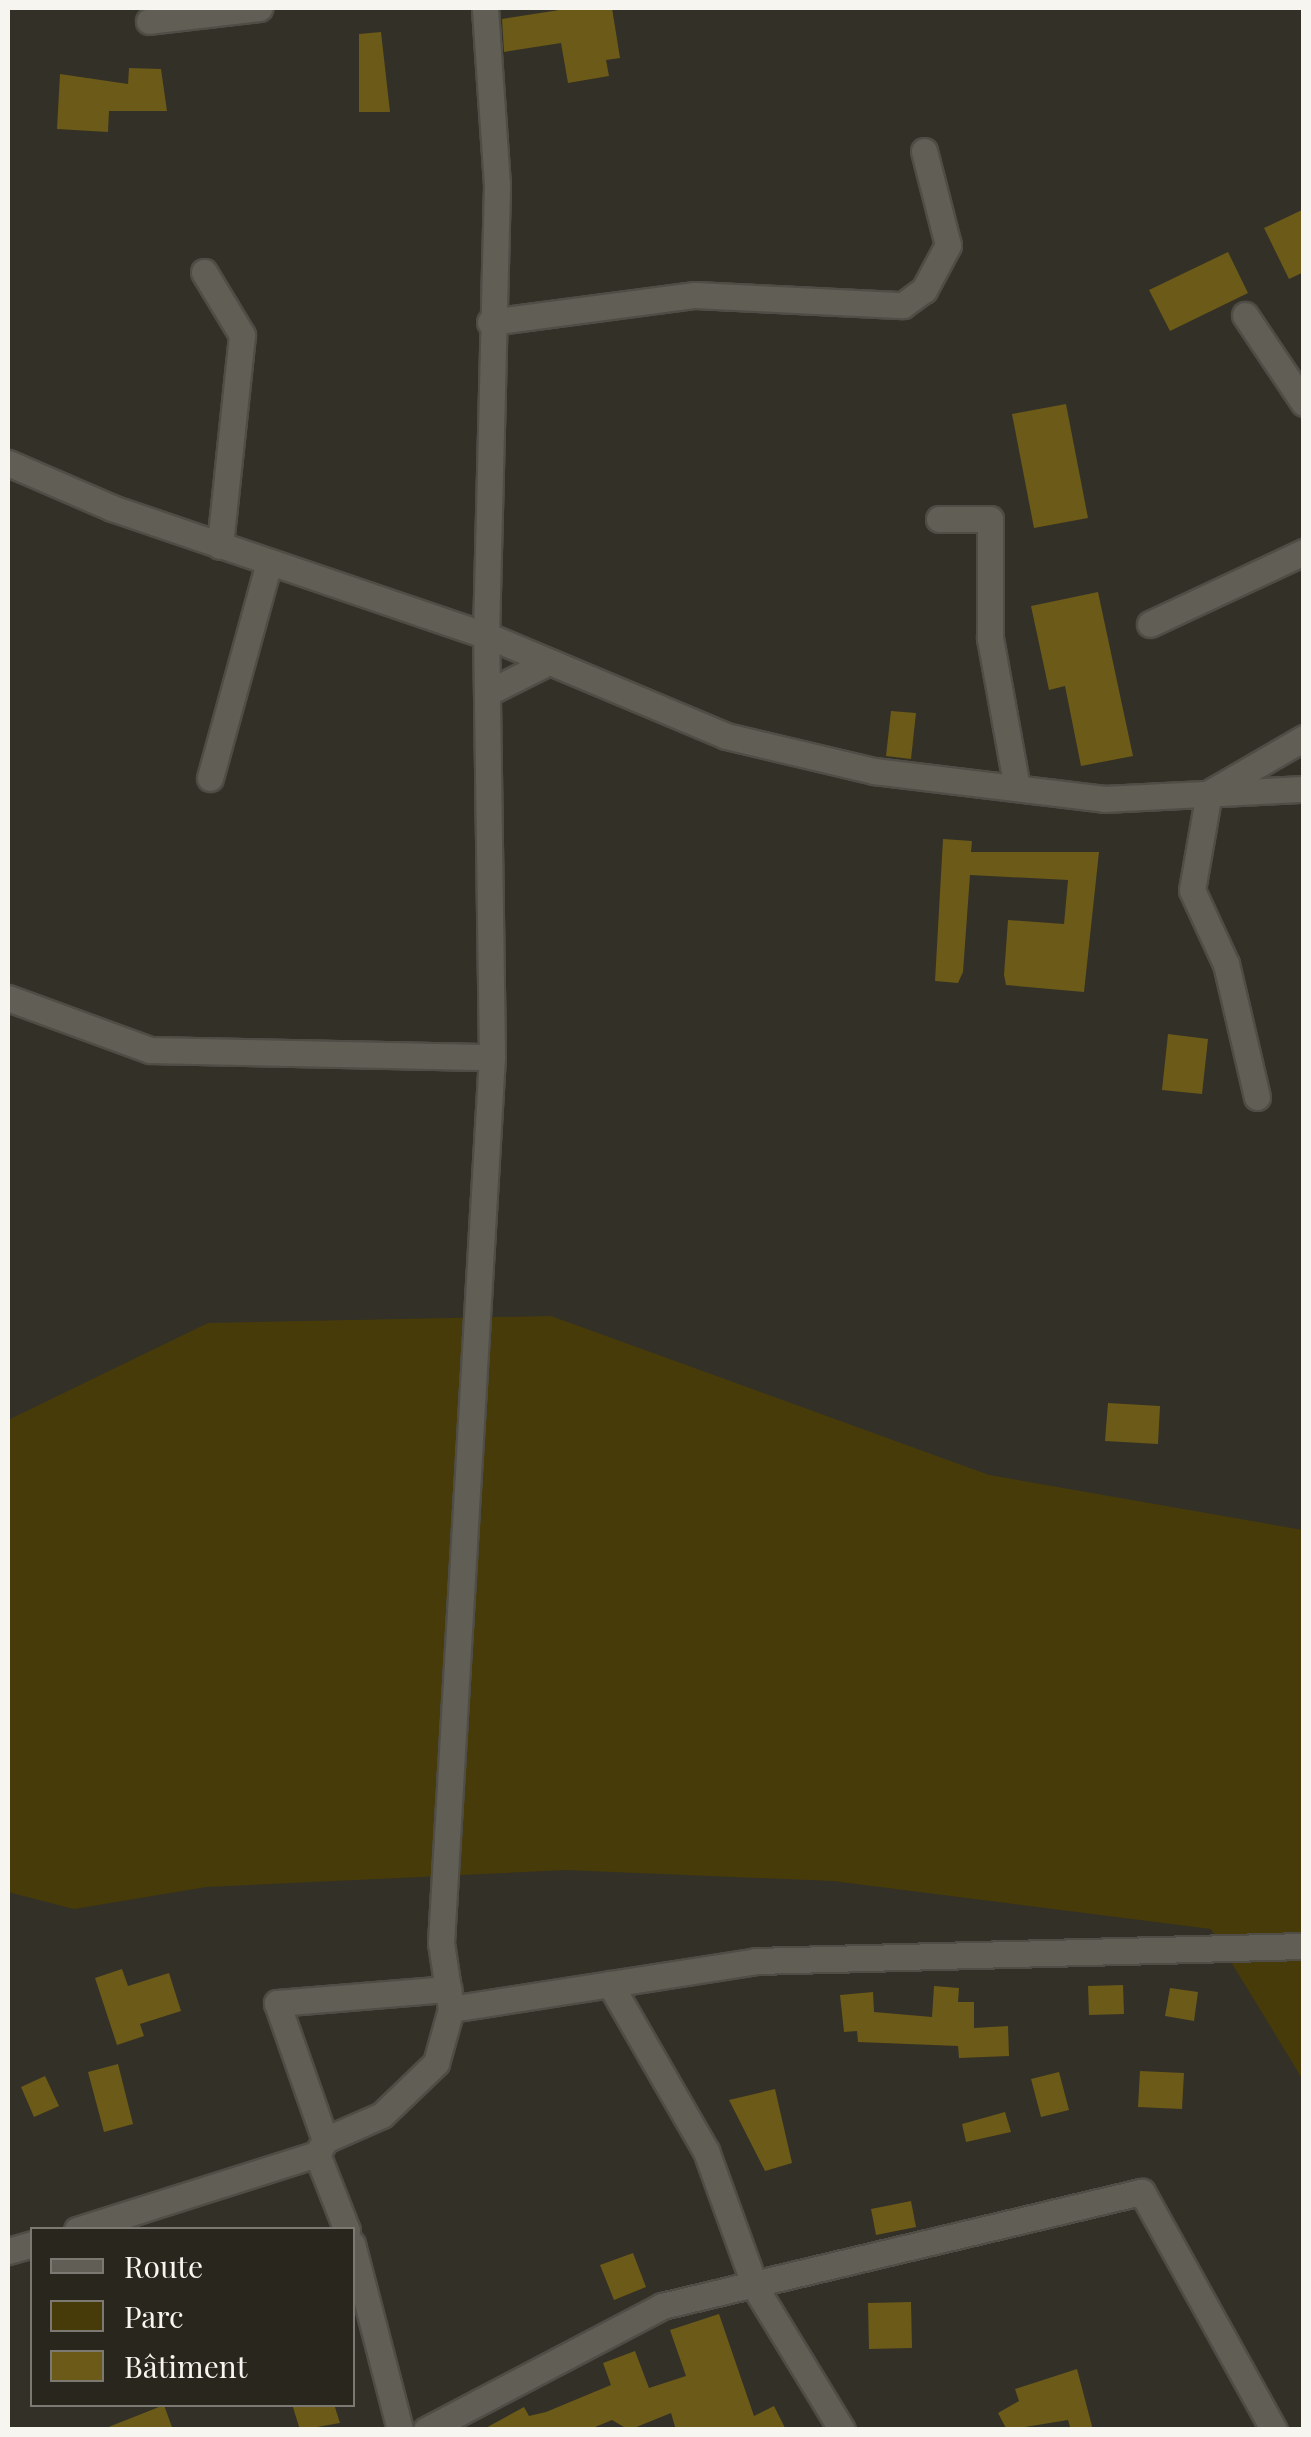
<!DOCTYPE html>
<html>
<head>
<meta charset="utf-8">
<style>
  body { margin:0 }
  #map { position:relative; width:1311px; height:2437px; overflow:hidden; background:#333027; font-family:"Playfair Display",serif }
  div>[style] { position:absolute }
  .green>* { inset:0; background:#473b09 }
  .building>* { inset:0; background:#6b5a18 }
  .roads { filter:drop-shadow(2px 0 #4f4d46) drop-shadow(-2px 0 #4f4d46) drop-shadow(0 2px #4f4d46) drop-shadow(0 -2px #4f4d46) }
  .street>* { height:25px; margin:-12.5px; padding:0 12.5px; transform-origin:12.5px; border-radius:12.5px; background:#615f55 }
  span { translate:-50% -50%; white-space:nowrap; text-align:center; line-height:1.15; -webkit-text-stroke:8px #29261d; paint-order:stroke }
  .frame { position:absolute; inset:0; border:10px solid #f6f5ef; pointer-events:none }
  .legend { position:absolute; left:30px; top:2227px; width:325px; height:180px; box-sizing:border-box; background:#29261d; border:2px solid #7b7971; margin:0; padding:12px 18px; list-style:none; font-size:30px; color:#f6f5ef }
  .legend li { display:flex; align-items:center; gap:20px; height:50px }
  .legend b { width:50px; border:2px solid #7b7971 }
</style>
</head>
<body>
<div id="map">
  <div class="green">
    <div style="clip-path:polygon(551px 1316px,989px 1475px,1303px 1530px,1303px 2080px,1211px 1929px,833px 1881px,566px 1870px,206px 1887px,74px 1909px,8px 1892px,8px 1420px,208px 1323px)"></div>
  </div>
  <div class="building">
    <div style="clip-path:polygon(572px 8px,612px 8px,620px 58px,606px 60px,609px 76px,568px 83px,561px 43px,504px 52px,502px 19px)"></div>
    <div style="clip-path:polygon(381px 32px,390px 112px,359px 112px,359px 34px)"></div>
    <div style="clip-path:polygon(129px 68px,161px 69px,167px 111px,109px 111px,108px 132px,57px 129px,60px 74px,128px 84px)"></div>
    <div style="clip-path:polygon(1304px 209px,1304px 272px,1289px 279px,1264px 228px)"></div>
    <div style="clip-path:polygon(1228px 252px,1248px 293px,1170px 331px,1149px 290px)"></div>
    <div style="clip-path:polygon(1066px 404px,1088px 518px,1034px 528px,1012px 414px)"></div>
    <div style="clip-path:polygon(1098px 592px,1133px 756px,1081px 766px,1065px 686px,1049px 690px,1031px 606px)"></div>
    <div style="clip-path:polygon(891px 711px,916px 713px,911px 759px,886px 756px)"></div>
    <div style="clip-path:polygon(943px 839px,972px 841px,971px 852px,1099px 852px,1084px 992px,1006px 985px,1004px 975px,1008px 920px,1064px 924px,1068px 880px,970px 875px,963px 972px,958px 983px,935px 981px)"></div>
    <div style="clip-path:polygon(1168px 1034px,1208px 1039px,1202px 1094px,1162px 1090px)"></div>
    <div style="clip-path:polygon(1108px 1403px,1160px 1406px,1158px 1444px,1105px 1441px)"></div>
    <div style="clip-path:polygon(122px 1969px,128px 1986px,169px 1973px,181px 2011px,140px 2024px,144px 2036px,117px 2045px,95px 1978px)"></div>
    <div style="clip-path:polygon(1123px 1985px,1124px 2014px,1089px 2015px,1088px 1986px)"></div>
    <div style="clip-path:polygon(934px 1986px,959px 1988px,958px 2002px,974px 2002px,974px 2028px,1008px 2026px,1009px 2056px,959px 2058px,958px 2046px,858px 2042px,857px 2031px,844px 2032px,840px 1995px,873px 1992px,874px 2012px,932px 2017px)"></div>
    <div style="clip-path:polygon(1170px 1988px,1198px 1992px,1194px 2021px,1165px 2016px)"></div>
    <div style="clip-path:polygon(118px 2064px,133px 2124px,104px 2132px,88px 2072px)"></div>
    <div style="clip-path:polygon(1140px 2071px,1184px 2073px,1182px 2109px,1138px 2107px)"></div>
    <div style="clip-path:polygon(1059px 2072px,1069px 2110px,1041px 2117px,1031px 2079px)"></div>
    <div style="clip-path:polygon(45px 2076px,59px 2106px,34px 2117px,21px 2087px)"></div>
    <div style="clip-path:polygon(775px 2089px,792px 2163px,765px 2171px,729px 2100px)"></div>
    <div style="clip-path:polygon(1005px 2112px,1011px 2132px,966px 2142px,962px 2124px)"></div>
    <div style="clip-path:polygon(911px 2201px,916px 2227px,876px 2235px,871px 2209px)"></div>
    <div style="clip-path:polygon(633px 2253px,646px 2287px,614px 2300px,600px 2265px)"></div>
    <div style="clip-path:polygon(911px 2302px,912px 2348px,869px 2349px,868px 2303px)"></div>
    <div style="clip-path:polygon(719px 2314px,754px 2416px,774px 2406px,786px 2430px,676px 2430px,671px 2413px,629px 2430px,612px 2420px,588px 2430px,482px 2430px,524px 2407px,529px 2416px,546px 2412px,611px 2385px,603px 2363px,635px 2351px,649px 2388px,686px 2376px,670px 2330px)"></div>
    <div style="clip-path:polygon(1077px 2369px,1093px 2430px,1071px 2430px,1068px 2420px,1007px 2430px,998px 2413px,1019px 2401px,1015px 2389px)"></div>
    <div style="clip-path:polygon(292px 2404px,334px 2404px,340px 2423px,300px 2430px)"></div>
    <div style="clip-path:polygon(164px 2405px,173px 2430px,106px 2430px,106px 2428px)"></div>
  </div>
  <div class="roads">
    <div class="street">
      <div style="left:149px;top:21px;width:111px;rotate:-6.7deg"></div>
      <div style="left:204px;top:272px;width:74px;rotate:58.9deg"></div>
      <div style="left:242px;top:335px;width:212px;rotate:96deg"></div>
      <div style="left:1245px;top:315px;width:106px;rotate:56.2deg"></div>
      <div style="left:490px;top:322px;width:207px;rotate:-7.5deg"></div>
      <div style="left:695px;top:295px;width:208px;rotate:2.8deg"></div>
      <div style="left:903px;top:305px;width:26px;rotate:-36deg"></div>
      <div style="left:924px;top:290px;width:51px;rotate:-61.9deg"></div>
      <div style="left:948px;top:245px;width:97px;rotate:-104.3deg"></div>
      <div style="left:8px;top:463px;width:113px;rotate:23.4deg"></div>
      <div style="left:112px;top:508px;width:395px;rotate:18.8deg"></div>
      <div style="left:486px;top:635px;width:260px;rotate:22.8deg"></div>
      <div style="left:726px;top:736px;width:152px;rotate:13.3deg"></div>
      <div style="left:874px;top:771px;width:232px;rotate:6.9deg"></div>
      <div style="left:1104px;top:799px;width:200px;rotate:-2.9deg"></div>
      <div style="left:939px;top:519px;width:51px"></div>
      <div style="left:990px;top:519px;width:119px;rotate:90deg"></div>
      <div style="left:990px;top:638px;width:152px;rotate:79.8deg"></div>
      <div style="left:1150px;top:624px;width:170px;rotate:-25.1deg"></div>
      <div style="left:487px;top:693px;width:60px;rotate:-26.6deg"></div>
      <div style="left:210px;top:778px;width:223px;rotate:-74.7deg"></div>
      <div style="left:8px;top:998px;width:151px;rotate:20.1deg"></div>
      <div style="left:150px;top:1050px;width:342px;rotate:1.2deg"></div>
      <div style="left:1257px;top:1097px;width:137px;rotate:-103.1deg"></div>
      <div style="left:1226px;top:964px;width:81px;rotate:-114.7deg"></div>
      <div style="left:1192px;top:890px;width:98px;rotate:-80.1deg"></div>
      <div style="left:1209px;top:793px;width:110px;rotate:-30.1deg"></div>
      <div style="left:610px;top:1984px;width:193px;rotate:60.1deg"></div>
      <div style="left:706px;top:2151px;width:147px;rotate:70.1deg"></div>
      <div style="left:756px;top:2289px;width:165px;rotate:58.6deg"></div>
      <div style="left:451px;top:2009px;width:67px;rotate:-98.6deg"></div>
      <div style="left:441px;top:1943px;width:887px;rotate:-86.71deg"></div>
      <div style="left:492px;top:1057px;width:422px;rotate:-90.8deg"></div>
      <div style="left:486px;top:635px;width:450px;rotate:-88.6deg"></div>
      <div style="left:497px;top:185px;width:177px;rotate:-93.9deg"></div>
      <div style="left:325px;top:2140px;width:145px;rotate:-109.3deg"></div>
      <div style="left:277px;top:2003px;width:172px;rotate:-4.7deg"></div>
      <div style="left:317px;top:2154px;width:82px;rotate:68.5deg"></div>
      <div style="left:77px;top:2230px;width:252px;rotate:-17.6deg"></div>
      <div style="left:317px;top:2154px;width:16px;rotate:-60deg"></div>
      <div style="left:325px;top:2140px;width:62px;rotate:-23.7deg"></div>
      <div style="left:382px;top:2115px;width:75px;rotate:-43.9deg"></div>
      <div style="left:436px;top:2063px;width:56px;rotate:-74.5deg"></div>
      <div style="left:451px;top:2009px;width:309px;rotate:-8.9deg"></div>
      <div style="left:756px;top:1961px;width:548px;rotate:-1.57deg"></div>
      <div style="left:352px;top:2244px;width:192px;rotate:75.5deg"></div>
      <div style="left:8px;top:2251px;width:25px;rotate:-16deg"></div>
      <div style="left:426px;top:2430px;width:267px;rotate:-27.7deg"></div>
      <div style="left:662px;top:2306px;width:493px;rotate:-13.4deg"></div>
      <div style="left:1142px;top:2192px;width:272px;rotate:61deg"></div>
    </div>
  </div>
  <div class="frame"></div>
  <ul class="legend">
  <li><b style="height:12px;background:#615f55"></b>Route</li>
  <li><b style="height:28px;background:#473b09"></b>Parc</li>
  <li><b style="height:28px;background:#6b5a18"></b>Bâtiment</li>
  </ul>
</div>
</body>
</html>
